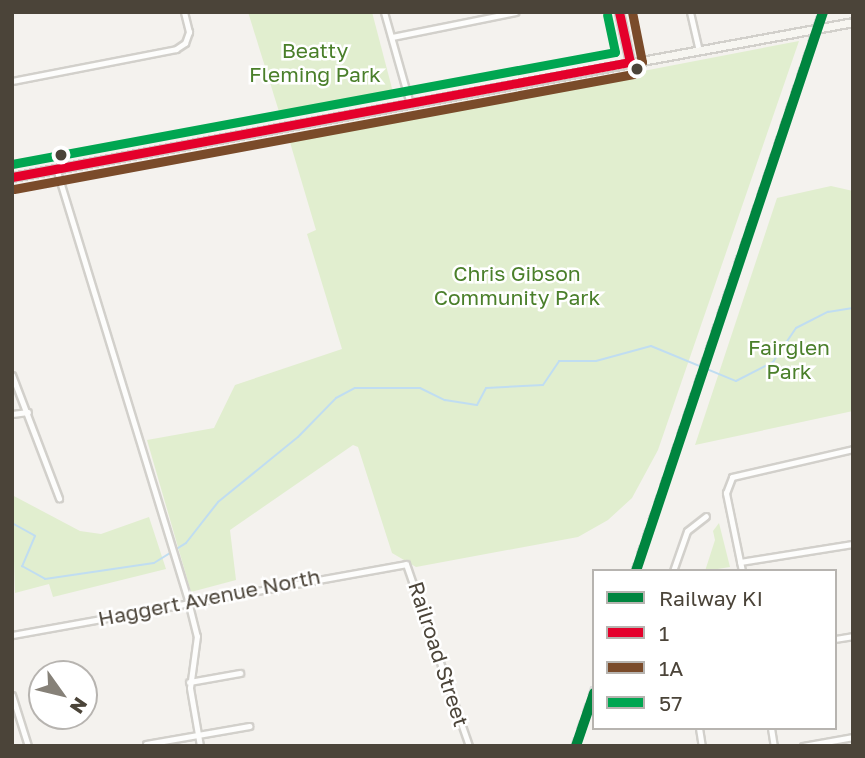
<!DOCTYPE html>
<html>
<head>
<meta charset="utf-8">
<style>
  body { margin:0 }
  #map { position:relative; width:865px; height:758px; overflow:hidden; background:#f4f2ee; font-family:"Golos Text",sans-serif }
  div>[style] { position:absolute }
  .green>* { inset:0; background:#e1eecf }
  .stream>* { height:2px; margin:-1px; padding:0 1px; transform-origin:1px; border-radius:1px; background:#c0ddf1 }
  .roads { filter:drop-shadow(2px 0 #d2d0cb) drop-shadow(-2px 0 #d2d0cb) drop-shadow(0 2px #d2d0cb) drop-shadow(0 -2px #d2d0cb) }
  .street>* { height:5px; margin:-2.5px; padding:0 2.5px; transform-origin:2.5px; border-radius:2.5px; background:#fdfdfc }
  .secondary>* { height:7px; margin:-3.5px; padding:0 3.5px; transform-origin:3.5px; border-radius:3.5px; background:#f7f6f1 }
  .rail>* { height:2px; margin-top:-1px; transform-origin:0; background:repeating-linear-gradient(90deg,#dbdbda 0 9px,transparent 0 18px) }
  .bus-1>* { height:9px; margin:-4.5px; padding:0 4.5px; transform-origin:4.5px; border-radius:4.5px; background:#e4002b }
  .bus-2>* { height:9px; margin:-4.5px; padding:0 4.5px; transform-origin:4.5px; border-radius:4.5px; background:#7a4b2a }
  .bus-3>* { height:9px; margin:-4.5px; padding:0 4.5px; transform-origin:4.5px; border-radius:4.5px; background:#00a651 }
  .rail-1>* { height:10px; margin:-5px; padding:0 5px; transform-origin:5px; border-radius:5px; background:#00853f }
  .dots>* { width:19px; height:19px; translate:-50% -50%; box-sizing:border-box; border:4px solid #fff; border-radius:50% }
  span { translate:-50% -50%; white-space:nowrap; text-align:center; line-height:1.15; -webkit-text-stroke:5px #fff; paint-order:stroke }
  .park-label { font-size:21px; color:#4a7f2a }
  .street-label { font-size:21px; color:#4b4439 }
  .frame { position:absolute; inset:0; border:14px solid #4b4439; pointer-events:none }
  .legend { position:absolute; left:592px; top:569px; width:245px; height:161px; box-sizing:border-box; background:#fff; border:2px solid #b7b4b0; margin:0; padding:9px 12px; list-style:none; font-size:21px; color:#4b4439 }
  .legend li { display:flex; align-items:center; gap:14px; height:35px }
  .legend b { width:35px; border:2px solid #b7b4b0 }
  .north { position:absolute; left:28px; top:660px; width:70px; height:70px; box-sizing:border-box; background:#fff; border:2px solid #b7b4b0; border-radius:50%; rotate:124deg; font-size:19px; font-weight:700; line-height:28px; text-align:center; color:#4b4439 }
  .north::after { content:''; display:block; margin:auto; width:24px; height:32px; background:#868178; clip-path:polygon(50% 0,100% 100%,50% 72%,0 100%) }
</style>
</head>
<body>
<div id="map">
  <div class="green">
    <div style="clip-path:polygon(248px 12px,372px 12px,394px 96px,281px 118px)"></div>
    <div style="clip-path:polygon(799px 41px,658px 450px,632px 498px,608px 520px,578px 537px,416px 567px,392px 553px,358px 447px,353px 445px,230px 530px,236px 580px,191px 592px,147px 440px,214px 428px,235px 385px,342px 349px,307px 234px,316px 230px,289px 139px)"></div>
    <div style="clip-path:polygon(831px 186px,853px 191px,853px 411px,695px 445px,777px 198px)"></div>
    <div style="clip-path:polygon(12px 495px,80px 531px,101px 534px,149px 517px,166px 569px,53px 597px,49px 584px,15px 593px)"></div>
    <div style="clip-path:polygon(719px 523px,730px 567px,705px 571px,715px 540px,713px 531px)"></div>
  </div>
  <div class="stream">
    <div style="left:12px;top:523px;width:26px;rotate:29deg"></div>
    <div style="left:35px;top:536px;width:33px;rotate:113deg"></div>
    <div style="left:22px;top:566px;width:26px;rotate:29deg"></div>
    <div style="left:45px;top:579px;width:110px;rotate:-8.4deg"></div>
    <div style="left:154px;top:563px;width:38px;rotate:-32deg"></div>
    <div style="left:186px;top:543px;width:52px;rotate:-52deg"></div>
    <div style="left:218px;top:502px;width:103px;rotate:-39.1deg"></div>
    <div style="left:298px;top:437px;width:54px;rotate:-45.7deg"></div>
    <div style="left:336px;top:398px;width:21px;rotate:-28deg"></div>
    <div style="left:355px;top:388px;width:65px"></div>
    <div style="left:420px;top:388px;width:28px;rotate:26deg"></div>
    <div style="left:445px;top:400px;width:32px;rotate:9deg"></div>
    <div style="left:477px;top:405px;width:19px;rotate:-62deg"></div>
    <div style="left:486px;top:388px;width:57px;rotate:-3deg"></div>
    <div style="left:543px;top:385px;width:29px;rotate:-56deg"></div>
    <div style="left:559px;top:361px;width:37px"></div>
    <div style="left:596px;top:361px;width:57px;rotate:-15.3deg"></div>
    <div style="left:651px;top:346px;width:92px;rotate:22.4deg"></div>
    <div style="left:736px;top:381px;width:42px;rotate:-27.2deg"></div>
    <div style="left:773px;top:362px;width:41px;rotate:-55.9deg"></div>
    <div style="left:796px;top:328px;width:36px;rotate:-27deg"></div>
    <div style="left:828px;top:312px;width:25px;rotate:-9deg"></div>
  </div>
  <div class="roads">
    <div class="street">
      <div style="left:384px;top:12px;width:96px;rotate:74.2deg"></div>
      <div style="left:690px;top:12px;width:39px;rotate:77deg"></div>
      <div style="left:392px;top:37px;width:126px;rotate:-11.4deg"></div>
      <div style="left:12px;top:81px;width:167px;rotate:-11deg"></div>
      <div style="left:176px;top:49px;width:11px;rotate:-34deg"></div>
      <div style="left:185px;top:43px;width:12px;rotate:-70deg"></div>
      <div style="left:189px;top:32px;width:21px;rotate:-104deg"></div>
      <div style="left:56px;top:168px;width:453px;rotate:73deg"></div>
      <div style="left:188px;top:601px;width:36px;rotate:76deg"></div>
      <div style="left:197px;top:636px;width:52px;rotate:97.7deg"></div>
      <div style="left:190px;top:688px;width:59px;rotate:80.2deg"></div>
      <div style="left:12px;top:375px;width:132px;rotate:69.1deg"></div>
      <div style="left:12px;top:414px;width:16px;rotate:-7deg"></div>
      <div style="left:740px;top:562px;width:114px;rotate:-9.1deg"></div>
      <div style="left:673px;top:571px;width:42px;rotate:-70.7deg"></div>
      <div style="left:687px;top:531px;width:24px;rotate:-38deg"></div>
      <div style="left:742px;top:571px;width:80px;rotate:-101.6deg"></div>
      <div style="left:726px;top:493px;width:17px;rotate:-69deg"></div>
      <div style="left:732px;top:477px;width:124px;rotate:-13deg"></div>
      <div style="left:12px;top:635px;width:400px;rotate:-10.2deg"></div>
      <div style="left:406px;top:564px;width:193px;rotate:70.9deg"></div>
      <div style="left:835px;top:639px;width:18px;rotate:-9deg"></div>
      <div style="left:189px;top:682px;width:52px;rotate:-10deg"></div>
      <div style="left:12px;top:695px;width:53px;rotate:72.6deg"></div>
      <div style="left:699px;top:728px;width:18px;rotate:81deg"></div>
      <div style="left:771px;top:728px;width:18px;rotate:81deg"></div>
      <div style="left:146px;top:744px;width:105px;rotate:-9.9deg"></div>
      <div style="left:803px;top:746px;width:51px;rotate:-10.2deg"></div>
    </div>
    <div class="secondary">
      <div style="left:619px;top:12px;width:51px;rotate:77.6deg"></div>
      <div style="left:12px;top:177px;width:855px;rotate:-10.44deg"></div>
    </div>
  </div>
  <div class="rail">
    <div style="left:631px;top:571px;width:589px;rotate:-71.5deg"></div>
    <div style="left:571px;top:746px;width:72px;rotate:-71.3deg"></div>
  </div>
  <div class="bus-1">
    <div style="left:12px;top:177px;width:629px;rotate:-10.54deg"></div>
    <div style="left:630px;top:62px;width:51px;rotate:-102.4deg"></div>
  </div>
  <div class="bus-2">
    <div style="left:14px;top:189px;width:630px;rotate:-10.52deg"></div>
    <div style="left:633px;top:74px;width:15px;rotate:-53deg"></div>
    <div style="left:642px;top:62px;width:51px;rotate:-101.3deg"></div>
  </div>
  <div class="bus-3">
    <div style="left:12px;top:164px;width:613px;rotate:-10.52deg"></div>
    <div style="left:615px;top:52px;width:38px;rotate:-102deg"></div>
  </div>
  <div class="rail-1">
    <div style="left:636px;top:571px;width:589px;rotate:-71.5deg"></div>
    <div style="left:576px;top:746px;width:56px;rotate:-71.2deg"></div>
  </div>
  <div class="dots">
    <div style="left:637px;top:69px;background:#4b4439"></div>
    <div style="left:61px;top:155px;background:#4b4439"></div>
  </div>
  <div class="park-label">
    <span style="left:315px;top:62px">Beatty<br>Fleming Park</span>
    <span style="left:517px;top:285px">Chris Gibson<br>Community Park</span>
    <span style="left:789px;top:359px">Fairglen<br>Park</span>
  </div>
  <div class="street-label">
    <span style="left:209px;top:597px;rotate:-11deg">Haggert Avenue North</span>
    <span style="left:439px;top:654px;rotate:72deg">Railroad Street</span>
  </div>
  <div class="frame"></div>
  <ul class="legend">
  <li><b style="height:9px;background:#00853f"></b>Railway KI</li>
  <li><b style="height:9px;background:#e4002b"></b>1</li>
  <li><b style="height:9px;background:#7a4b2a"></b>1A</li>
  <li><b style="height:9px;background:#00a651"></b>57</li>
  </ul>
  <div class="north">N</div>
</div>
</body>
</html>
